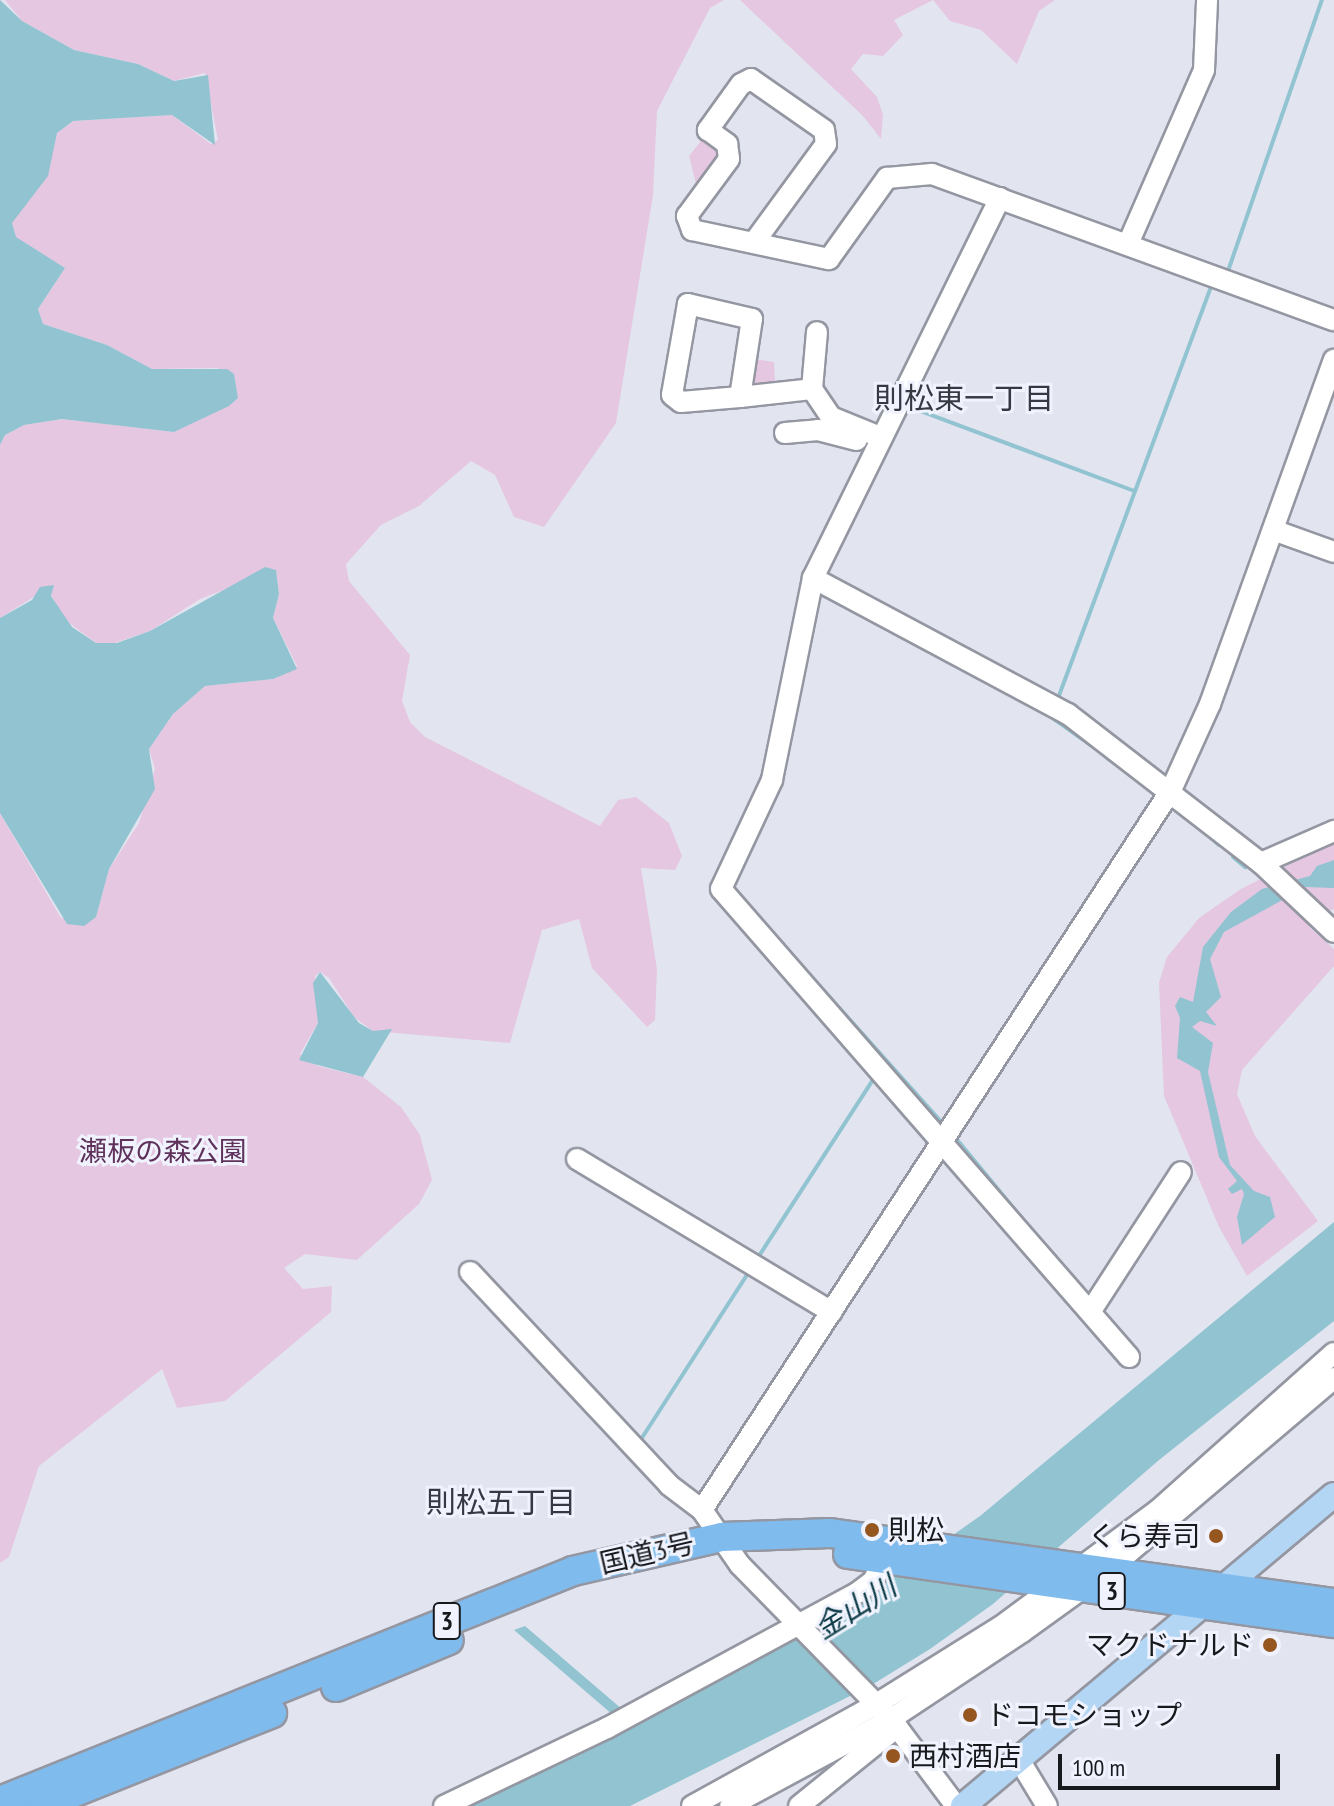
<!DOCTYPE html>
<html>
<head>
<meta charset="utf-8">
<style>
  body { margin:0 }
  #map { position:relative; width:1334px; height:1806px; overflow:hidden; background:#e2e5f0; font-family:"PT Sans Narrow","Noto Sans JP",sans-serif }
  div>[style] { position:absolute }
  .green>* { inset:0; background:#e5c7e1 }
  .water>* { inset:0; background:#91c3d1 }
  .stream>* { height:4px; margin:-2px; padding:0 2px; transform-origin:2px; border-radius:2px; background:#91c3d1 }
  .roads { filter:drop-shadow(2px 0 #9497a1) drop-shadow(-2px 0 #9497a1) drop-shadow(0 2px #9497a1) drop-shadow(0 -2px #9497a1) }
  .minor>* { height:20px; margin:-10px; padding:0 10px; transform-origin:10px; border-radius:10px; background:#fff }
  .major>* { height:24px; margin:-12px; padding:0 12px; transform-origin:12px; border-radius:12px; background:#b3d6f4 }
  .highway>* { height:28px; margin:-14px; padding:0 14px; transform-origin:14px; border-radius:14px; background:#80bbed }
  .dots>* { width:22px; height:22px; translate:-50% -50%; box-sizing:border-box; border:4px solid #f0f3fe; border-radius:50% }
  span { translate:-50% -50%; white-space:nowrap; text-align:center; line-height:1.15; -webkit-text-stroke:6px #f0f3fe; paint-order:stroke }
  .shield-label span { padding:2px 6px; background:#f0f3fe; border:2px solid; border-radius:6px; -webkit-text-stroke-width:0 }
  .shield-label { font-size:26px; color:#18191d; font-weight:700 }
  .park-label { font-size:28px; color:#5e325a }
  .poi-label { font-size:28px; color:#18191d }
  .left { translate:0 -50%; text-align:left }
  .right { translate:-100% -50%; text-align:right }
  .street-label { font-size:28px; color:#18191d }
  .neighbourhood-label { font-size:30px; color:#373942 }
  .water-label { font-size:30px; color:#0b3a45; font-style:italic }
  .scale { position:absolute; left:1058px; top:1754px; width:222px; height:36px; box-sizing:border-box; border:4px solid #18191d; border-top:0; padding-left:10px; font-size:24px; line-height:28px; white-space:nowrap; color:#18191d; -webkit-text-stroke:6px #f0f3fe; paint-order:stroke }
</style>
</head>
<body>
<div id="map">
  <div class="green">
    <div style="clip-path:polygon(5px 0,724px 0,710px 8px,657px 111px,653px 195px,616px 423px,544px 527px,514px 517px,495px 475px,471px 461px,419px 506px,381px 525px,346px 564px,349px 581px,410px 655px,402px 701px,410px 722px,425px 737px,600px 826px,618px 800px,636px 797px,669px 823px,682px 856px,675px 870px,641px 868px,657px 969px,655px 1020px,647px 1027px,592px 968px,579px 919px,542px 930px,510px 1043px,373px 1031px,354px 1017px,329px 978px,320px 972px,315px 976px,318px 1023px,300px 1054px,318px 1066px,363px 1077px,401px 1107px,420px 1135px,432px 1180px,419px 1204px,357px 1260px,305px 1254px,284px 1268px,303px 1289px,332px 1286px,331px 1312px,225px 1401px,177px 1408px,162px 1369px,39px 1466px,9px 1557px,0 1563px,0 813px,61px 918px,96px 917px,109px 869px,139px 823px,155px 769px,149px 749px,173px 714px,205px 686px,273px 679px,297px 666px,273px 618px,279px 594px,276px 570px,200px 599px,150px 631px,109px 645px,96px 643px,65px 620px,51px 595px,53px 585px,0 618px,0 445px,5px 435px,24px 425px,63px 419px,174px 432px,238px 398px,234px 374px,217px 368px,152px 369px,107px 345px,43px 324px,38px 309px,65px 268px,15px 237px,12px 223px,40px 182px,57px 133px,73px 121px,172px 115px,211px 144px,218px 140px,205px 73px,174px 81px,138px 64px,74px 50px,22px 21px)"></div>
    <div style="clip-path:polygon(740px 0,1055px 0,1039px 11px,1017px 64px,981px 30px,950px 21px,933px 0,894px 20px,903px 35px,883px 56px,863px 54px,851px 69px,877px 97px,883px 115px,881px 139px,863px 116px)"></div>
    <div style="clip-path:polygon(704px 137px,721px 148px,722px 157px,698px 192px,689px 156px)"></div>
    <div style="clip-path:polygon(754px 359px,774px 362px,775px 383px,749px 386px)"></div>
    <div style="clip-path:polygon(1334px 842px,1334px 909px,1317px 916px,1309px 927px,1334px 949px,1334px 966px,1242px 1070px,1237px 1094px,1255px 1136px,1318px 1221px,1247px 1276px,1219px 1227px,1164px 1096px,1159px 983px,1167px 957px,1199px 918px,1241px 889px)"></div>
  </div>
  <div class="water">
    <div style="clip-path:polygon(0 0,22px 21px,74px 50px,138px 64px,174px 81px,208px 75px,215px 145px,172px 115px,73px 121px,57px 133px,48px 176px,12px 223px,16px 237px,65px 268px,38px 309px,43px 324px,107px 345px,152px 369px,227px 369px,234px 374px,238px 398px,229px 406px,174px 432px,62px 419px,24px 425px,5px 435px,0 445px)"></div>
    <div style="clip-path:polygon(265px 567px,276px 570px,279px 594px,273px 618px,297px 669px,273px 679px,205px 686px,173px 714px,149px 749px,155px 789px,109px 869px,96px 917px,84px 926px,67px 924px,0 813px,0 618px,32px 600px,40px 587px,54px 585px,51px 596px,72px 627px,96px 643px,117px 643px,150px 631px)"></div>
    <div style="clip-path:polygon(1334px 860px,1334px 888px,1306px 887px,1224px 932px,1210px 959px,1221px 997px,1206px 1012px,1217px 1026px,1200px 1021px,1192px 1027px,1213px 1043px,1208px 1072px,1230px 1165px,1254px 1191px,1270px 1197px,1275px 1217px,1242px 1245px,1237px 1217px,1244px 1194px,1242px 1189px,1232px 1194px,1228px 1189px,1237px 1181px,1219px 1157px,1200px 1071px,1177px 1058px,1180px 1018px,1175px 1006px,1180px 997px,1193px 1002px,1203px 947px,1231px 912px,1262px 889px,1310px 876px,1317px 866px)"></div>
    <div style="clip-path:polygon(320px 972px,359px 1023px,373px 1031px,392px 1029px,363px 1077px,299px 1060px,318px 1023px,313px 983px)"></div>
    <div style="clip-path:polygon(1334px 1222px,1334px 1321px,1159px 1460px,993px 1604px,930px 1649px,870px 1686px,630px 1806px,464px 1806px,741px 1669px,876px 1589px,980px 1516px)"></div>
    <div style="clip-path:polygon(525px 1626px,623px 1710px,613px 1715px,514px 1630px)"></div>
  </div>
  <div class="stream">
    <div style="left:1228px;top:271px;width:287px;rotate:-70.9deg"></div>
    <div style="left:907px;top:406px;width:242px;rotate:20.5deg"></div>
    <div style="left:1057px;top:701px;width:445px;rotate:-69.6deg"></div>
    <div style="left:1054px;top:719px;width:52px;rotate:35.5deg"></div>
    <div style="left:1107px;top:758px;width:33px;rotate:35deg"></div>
    <div style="left:1209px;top:836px;width:13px;rotate:42deg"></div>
    <div style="left:1233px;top:857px;width:16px;rotate:40deg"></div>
    <div style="left:775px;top:936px;width:255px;rotate:48.2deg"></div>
    <div style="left:954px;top:1136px;width:135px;rotate:50.4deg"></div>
    <div style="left:757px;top:1259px;width:219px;rotate:-57.1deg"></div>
    <div style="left:638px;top:1444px;width:207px;rotate:-57.2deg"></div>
  </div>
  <div class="roads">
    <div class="minor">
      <div style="left:1000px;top:198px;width:424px;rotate:116.2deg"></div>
      <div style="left:813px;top:578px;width:206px;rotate:101.5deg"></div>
      <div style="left:772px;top:780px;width:120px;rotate:115.1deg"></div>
      <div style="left:721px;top:889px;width:621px;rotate:48.92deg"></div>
      <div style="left:755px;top:241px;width:120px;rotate:-53.8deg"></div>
      <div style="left:826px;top:144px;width:14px;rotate:-98deg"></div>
      <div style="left:824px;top:130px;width:89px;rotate:-145.1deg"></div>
      <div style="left:751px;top:79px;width:11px;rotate:153deg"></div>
      <div style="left:741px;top:84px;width:57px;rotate:125.7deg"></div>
      <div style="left:708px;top:130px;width:24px;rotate:36deg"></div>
      <div style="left:727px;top:144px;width:15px;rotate:82deg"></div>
      <div style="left:729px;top:159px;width:71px;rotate:126.4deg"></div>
      <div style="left:687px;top:216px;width:15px;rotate:70deg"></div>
      <div style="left:692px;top:230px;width:140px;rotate:12deg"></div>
      <div style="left:829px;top:259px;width:100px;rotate:-54.4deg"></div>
      <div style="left:887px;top:178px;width:45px;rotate:-5.1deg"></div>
      <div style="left:932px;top:174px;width:428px;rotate:20deg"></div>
      <div style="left:1128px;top:244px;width:190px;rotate:-66.4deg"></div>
      <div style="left:1204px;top:70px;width:70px;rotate:-87.5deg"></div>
      <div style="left:812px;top:389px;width:57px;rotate:-85deg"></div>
      <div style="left:740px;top:397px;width:79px;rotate:-81.3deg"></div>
      <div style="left:752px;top:319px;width:66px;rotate:-166.8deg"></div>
      <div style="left:688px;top:304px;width:92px;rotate:100deg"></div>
      <div style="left:672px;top:395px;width:11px;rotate:38deg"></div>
      <div style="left:681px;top:402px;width:59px;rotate:-4.8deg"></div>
      <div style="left:740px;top:397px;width:72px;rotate:-6.3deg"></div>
      <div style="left:812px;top:389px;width:34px;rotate:56deg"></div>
      <div style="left:831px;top:417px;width:53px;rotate:22.2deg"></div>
      <div style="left:785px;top:433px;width:33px;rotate:-5deg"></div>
      <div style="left:818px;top:430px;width:40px;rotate:14.4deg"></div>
      <div style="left:1273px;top:530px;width:65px;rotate:19.8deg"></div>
      <div style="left:813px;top:578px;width:289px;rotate:28.1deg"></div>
      <div style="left:1068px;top:714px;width:244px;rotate:37.7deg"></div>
      <div style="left:1261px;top:863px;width:100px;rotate:43.4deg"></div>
      <div style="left:1261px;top:863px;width:80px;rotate:-23.7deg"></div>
      <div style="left:577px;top:1159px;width:297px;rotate:31deg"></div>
      <div style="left:470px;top:1272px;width:291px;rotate:46.9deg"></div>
      <div style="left:669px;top:1485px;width:41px;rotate:37.1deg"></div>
      <div style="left:702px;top:1510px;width:67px;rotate:55.4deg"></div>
      <div style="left:740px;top:1565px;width:216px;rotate:45.6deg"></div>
      <div style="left:891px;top:1719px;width:109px;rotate:53.2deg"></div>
      <div style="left:1092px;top:1309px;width:163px;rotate:-57deg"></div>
      <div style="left:702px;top:1510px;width:859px;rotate:-56.92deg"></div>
      <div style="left:1171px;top:790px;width:94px;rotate:-65.6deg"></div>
      <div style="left:1210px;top:704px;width:366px;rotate:-70.2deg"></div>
      <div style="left:1018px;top:1758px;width:56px;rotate:58.9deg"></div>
      <div style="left:444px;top:1806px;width:181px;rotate:-25.6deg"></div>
      <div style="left:607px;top:1728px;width:284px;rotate:-28.4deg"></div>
      <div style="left:857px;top:1593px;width:20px;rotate:-37deg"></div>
      <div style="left:873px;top:1581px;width:26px;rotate:-62deg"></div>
      <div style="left:692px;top:1806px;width:209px;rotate:-28.9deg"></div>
      <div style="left:875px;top:1705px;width:147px;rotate:-32deg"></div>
      <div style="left:1000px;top:1627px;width:195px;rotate:-36.5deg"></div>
      <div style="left:1157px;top:1511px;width:237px;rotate:-41.8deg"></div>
      <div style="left:730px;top:1806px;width:183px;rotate:-28.4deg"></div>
      <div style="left:891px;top:1719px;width:157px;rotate:-33.6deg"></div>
      <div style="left:1022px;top:1632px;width:106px;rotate:-35.8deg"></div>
      <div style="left:1108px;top:1570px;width:297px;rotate:-40.3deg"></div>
      <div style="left:799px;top:1806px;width:126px;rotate:-38.9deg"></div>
    </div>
    <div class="major">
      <div style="left:963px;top:1806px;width:484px;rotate:-40deg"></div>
    </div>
    <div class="highway">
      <div style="left:848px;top:1554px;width:491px;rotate:8.1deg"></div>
      <div style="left:336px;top:1687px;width:122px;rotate:-22.6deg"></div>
      <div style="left:0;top:1801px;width:617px;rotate:-21.87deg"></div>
      <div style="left:573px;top:1571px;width:153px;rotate:-12.9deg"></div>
      <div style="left:722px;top:1537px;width:108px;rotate:-2.1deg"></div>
      <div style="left:830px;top:1533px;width:509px;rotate:7.91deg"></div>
      <div style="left:40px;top:1806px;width:250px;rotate:-21.8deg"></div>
    </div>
  </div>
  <div class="dots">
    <div style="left:872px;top:1530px;background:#965620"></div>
    <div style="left:1216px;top:1536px;background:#965620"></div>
    <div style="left:1270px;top:1645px;background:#965620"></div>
    <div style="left:970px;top:1715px;background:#965620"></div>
    <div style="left:893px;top:1756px;background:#965620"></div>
  </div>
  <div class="shield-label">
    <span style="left:1112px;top:1591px">3</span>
    <span style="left:447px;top:1621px">3</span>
  </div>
  <div class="park-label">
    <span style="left:163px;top:1151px">瀬板の森公園</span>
  </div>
  <div class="poi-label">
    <span class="left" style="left:888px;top:1530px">則松</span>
    <span class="right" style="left:1200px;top:1536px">くら寿司</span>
    <span class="right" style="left:1254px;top:1645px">マクドナルド</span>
    <span class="left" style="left:986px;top:1715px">ドコモショップ</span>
    <span class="left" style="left:909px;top:1756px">西村酒店</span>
  </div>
  <div class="street-label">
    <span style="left:647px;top:1553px;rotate:-13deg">国道3号</span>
  </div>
  <div class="neighbourhood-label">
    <span style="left:964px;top:398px">則松東一丁目</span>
    <span style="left:501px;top:1502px">則松五丁目</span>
  </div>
  <div class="water-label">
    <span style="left:855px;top:1607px;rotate:-32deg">金山川</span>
  </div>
  <div class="scale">100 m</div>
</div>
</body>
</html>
